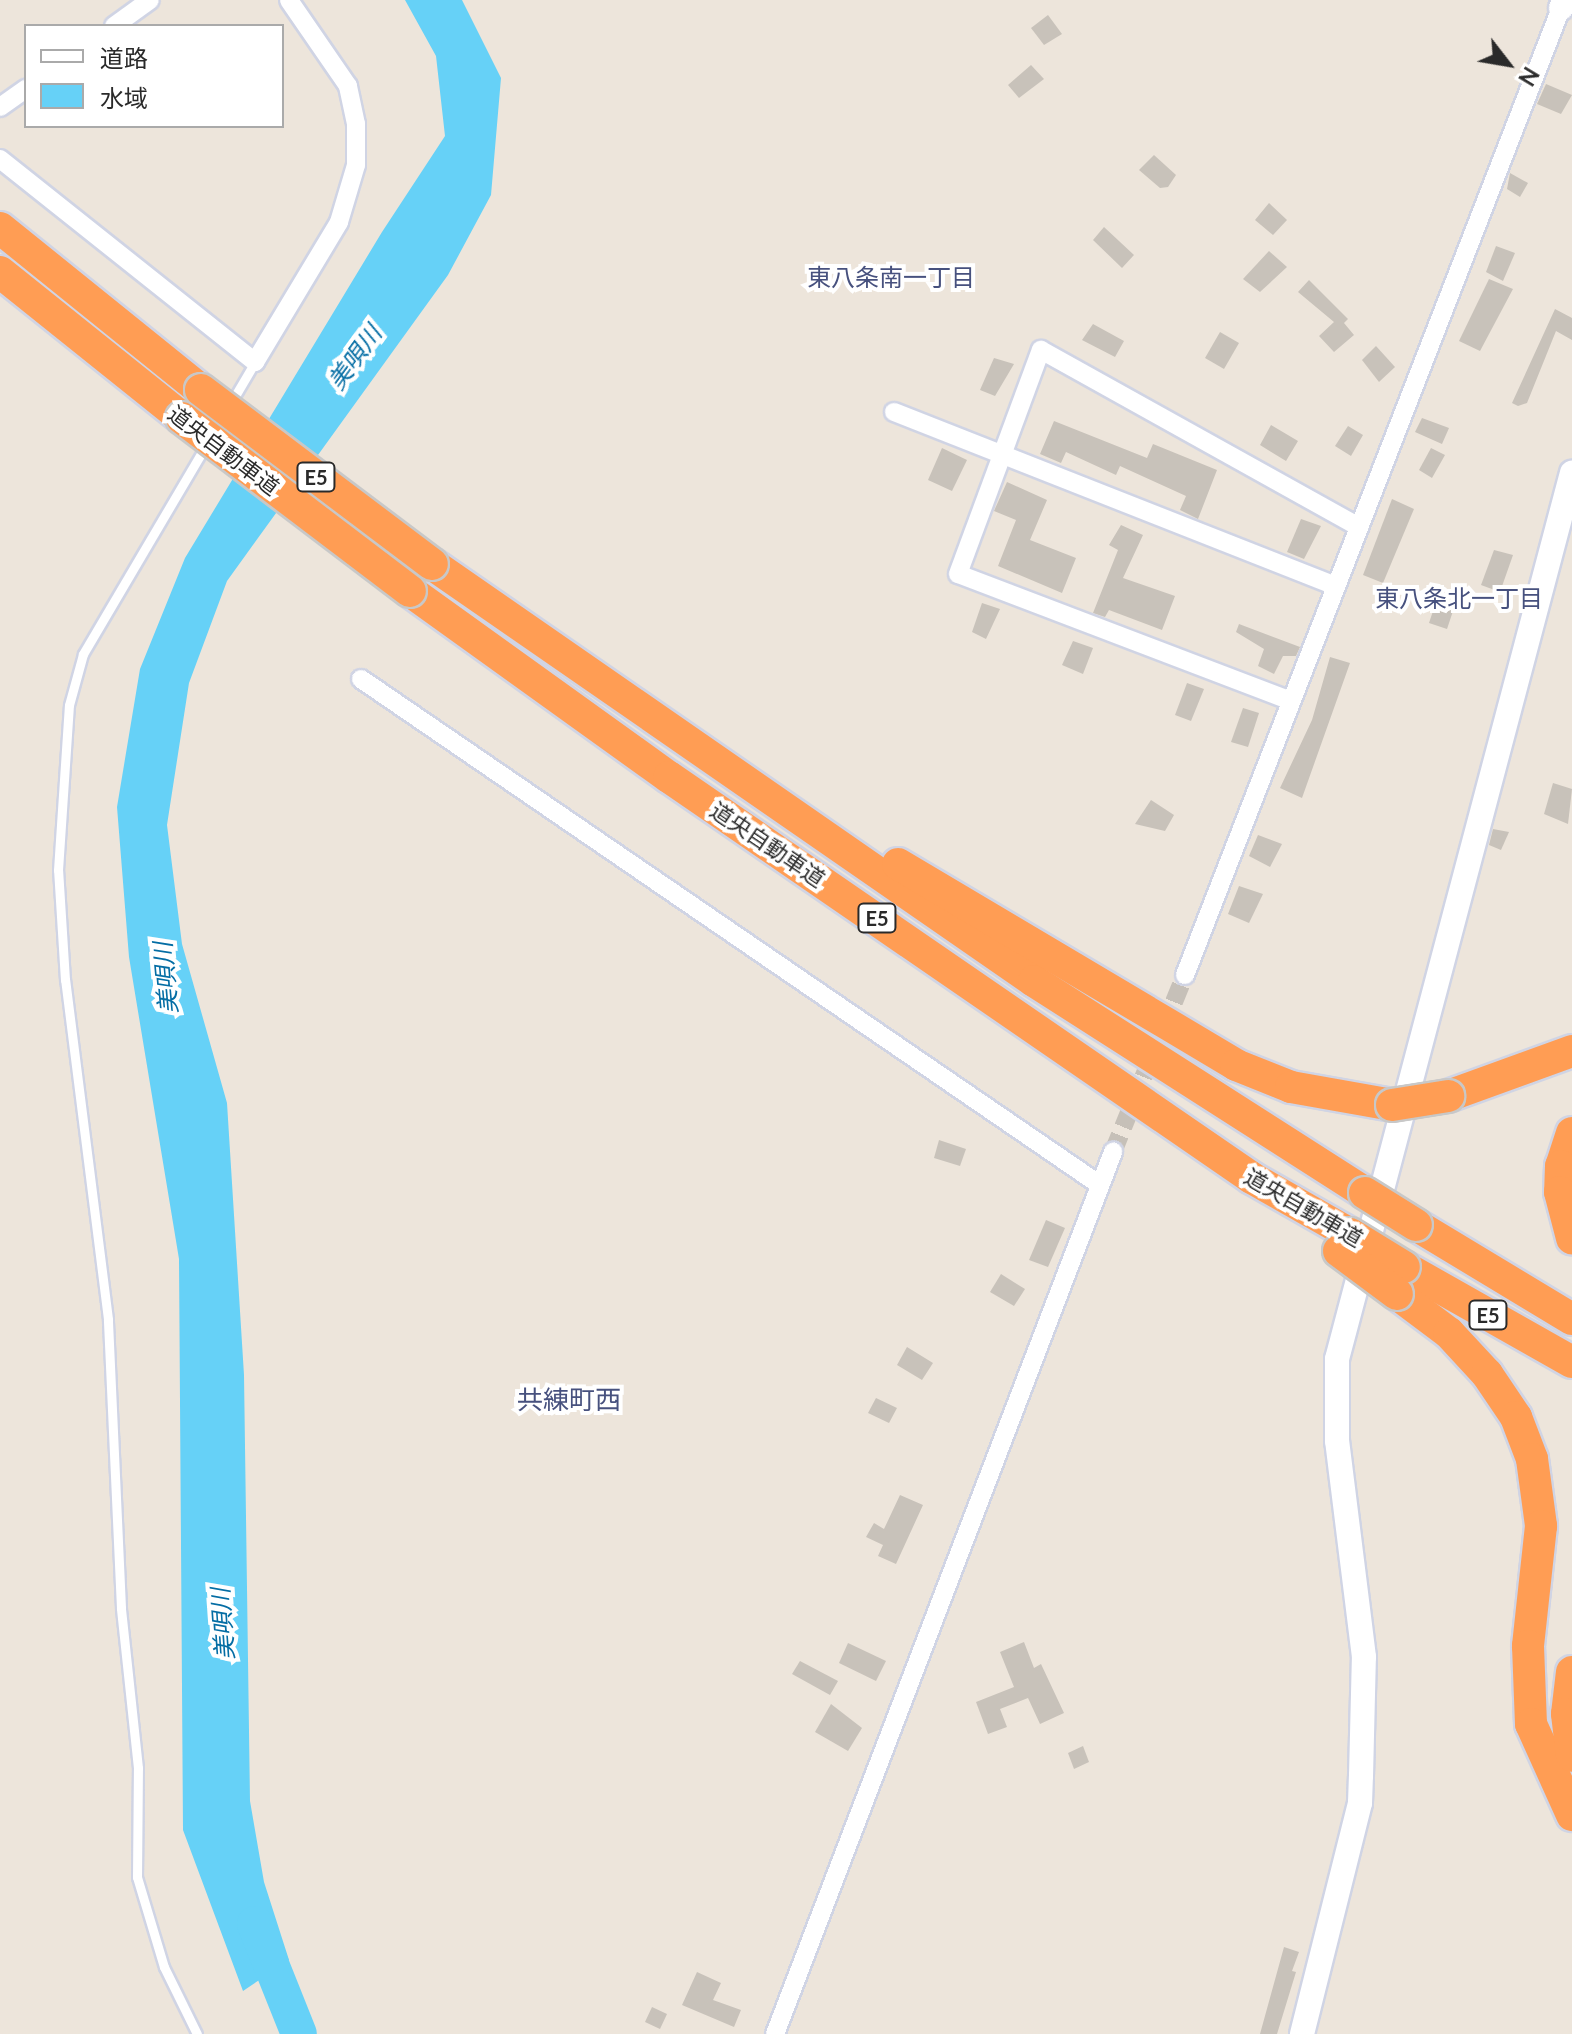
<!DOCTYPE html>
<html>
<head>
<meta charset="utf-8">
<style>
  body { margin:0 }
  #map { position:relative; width:1572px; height:2034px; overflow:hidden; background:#ede5db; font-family:Lato,"Noto Sans JP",sans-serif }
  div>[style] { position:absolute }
  .water>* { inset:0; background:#66d1f7 }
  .river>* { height:36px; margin:-18px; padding:0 18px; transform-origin:18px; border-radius:18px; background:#66d1f7 }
  .building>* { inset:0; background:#c8c2ba }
  .street-tunnel>* { height:18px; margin-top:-9px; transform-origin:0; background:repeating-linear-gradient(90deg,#c6c0b8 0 18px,transparent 0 27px) }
  .roads { filter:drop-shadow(2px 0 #d0d4e4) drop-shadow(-2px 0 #d0d4e4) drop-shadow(0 2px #d0d4e4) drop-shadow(0 -2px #d0d4e4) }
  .lane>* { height:9px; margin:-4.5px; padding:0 4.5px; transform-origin:4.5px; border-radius:4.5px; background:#fff }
  .street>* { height:18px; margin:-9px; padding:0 9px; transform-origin:9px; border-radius:9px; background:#fff }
  .secondary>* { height:24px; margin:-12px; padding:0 12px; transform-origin:12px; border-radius:12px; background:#fff }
  .highway>* { height:32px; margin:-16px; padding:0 16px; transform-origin:16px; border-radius:16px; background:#ff9d54 }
  .bridges { filter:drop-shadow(2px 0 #c8c8c8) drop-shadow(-2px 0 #c8c8c8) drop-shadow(0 2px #c8c8c8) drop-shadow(0 -2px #c8c8c8) }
  .highway-bridge>* { height:32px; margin:-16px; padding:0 16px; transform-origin:16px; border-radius:16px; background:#ff9d54 }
  span { translate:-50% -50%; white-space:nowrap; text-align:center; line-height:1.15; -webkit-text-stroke:8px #fff; paint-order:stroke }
  .shield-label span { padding:2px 6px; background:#fff; border:2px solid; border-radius:6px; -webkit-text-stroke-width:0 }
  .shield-label { font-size:20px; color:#2a2a2a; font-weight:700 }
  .street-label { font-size:22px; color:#2a2a2a }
  .neighbourhood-label { font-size:24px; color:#47517e }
  .water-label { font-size:24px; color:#046da4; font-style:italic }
  .quarter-label { font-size:26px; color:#47517e }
  .legend { position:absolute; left:24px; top:24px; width:260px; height:104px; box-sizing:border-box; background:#fff; border:2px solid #aaa; margin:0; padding:10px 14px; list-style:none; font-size:24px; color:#2a2a2a }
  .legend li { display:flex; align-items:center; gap:16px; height:40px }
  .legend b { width:40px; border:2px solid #aaa }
  .north { position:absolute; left:1468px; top:24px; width:80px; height:80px; -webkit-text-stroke:6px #fff; paint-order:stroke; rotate:121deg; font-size:22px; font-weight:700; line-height:32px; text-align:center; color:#2a2a2a }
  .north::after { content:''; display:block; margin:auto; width:28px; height:36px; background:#2a2a2a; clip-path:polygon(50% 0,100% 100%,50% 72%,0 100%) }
</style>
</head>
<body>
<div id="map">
  <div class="water">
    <div style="clip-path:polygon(405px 0,462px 0,501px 78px,491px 195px,448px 275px,227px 581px,189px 683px,167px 825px,182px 944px,227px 1103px,244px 1375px,250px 1801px,264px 1882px,289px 1960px,243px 1991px,183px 1830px,179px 1259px,129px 957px,117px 807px,140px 669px,185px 558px,382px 232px,445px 136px,436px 56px)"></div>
  </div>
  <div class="river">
    <div style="left:255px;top:1924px;width:118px;rotate:68.2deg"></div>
  </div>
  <div class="building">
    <div style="clip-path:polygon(1048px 15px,1062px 34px,1044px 45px,1031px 28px)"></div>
    <div style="clip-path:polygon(1031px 65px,1044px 79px,1019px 98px,1008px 85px)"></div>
    <div style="clip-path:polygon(1546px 84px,1572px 95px,1561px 114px,1537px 104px)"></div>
    <div style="clip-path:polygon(1154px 155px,1176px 175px,1168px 187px,1160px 188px,1139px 170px)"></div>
    <div style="clip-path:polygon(1510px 173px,1528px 183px,1520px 197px,1507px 189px)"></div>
    <div style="clip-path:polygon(1269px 203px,1287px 220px,1273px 235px,1255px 220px)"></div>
    <div style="clip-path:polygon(1104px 227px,1134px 255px,1122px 268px,1093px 240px)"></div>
    <div style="clip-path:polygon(1496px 246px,1515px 253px,1503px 281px,1486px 272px)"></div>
    <div style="clip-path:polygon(1269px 251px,1287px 267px,1260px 292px,1243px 279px)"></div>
    <div style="clip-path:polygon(1489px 279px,1513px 289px,1480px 351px,1459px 341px)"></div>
    <div style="clip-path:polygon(1309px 280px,1348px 319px,1344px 323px,1354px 335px,1334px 352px,1319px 336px,1334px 322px,1298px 292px)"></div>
    <div style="clip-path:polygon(1555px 309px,1572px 318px,1572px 340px,1556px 331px,1527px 403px,1518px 406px,1512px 403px)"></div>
    <div style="clip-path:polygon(1093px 324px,1124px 341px,1115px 357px,1082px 340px)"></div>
    <div style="clip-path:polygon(1220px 332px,1239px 343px,1224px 369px,1205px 358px)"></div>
    <div style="clip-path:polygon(1376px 346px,1395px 367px,1379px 382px,1362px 360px)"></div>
    <div style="clip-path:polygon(994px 358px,1014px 364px,995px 396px,980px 390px)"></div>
    <div style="clip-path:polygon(1422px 418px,1449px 428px,1442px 444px,1415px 432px)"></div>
    <div style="clip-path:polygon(1054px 421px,1147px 458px,1153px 444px,1217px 470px,1198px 519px,1180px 510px,1186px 496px,1120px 466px,1116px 475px,1066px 452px,1061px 463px,1040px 454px)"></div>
    <div style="clip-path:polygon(1271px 425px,1298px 441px,1286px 461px,1260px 445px)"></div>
    <div style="clip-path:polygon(1348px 426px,1363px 435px,1351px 456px,1335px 446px)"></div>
    <div style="clip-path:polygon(942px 448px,967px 460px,952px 491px,928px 480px)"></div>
    <div style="clip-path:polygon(1431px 448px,1445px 455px,1432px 478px,1419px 470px)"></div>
    <div style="clip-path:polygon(1007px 482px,1047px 500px,1030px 540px,1076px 558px,1062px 593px,998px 566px,1016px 520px,994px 511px)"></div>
    <div style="clip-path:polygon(1392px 499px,1414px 509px,1383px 583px,1363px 575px)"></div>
    <div style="clip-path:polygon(1301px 519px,1321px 526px,1304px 559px,1287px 552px)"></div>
    <div style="clip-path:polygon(1121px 525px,1143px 535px,1123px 578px,1175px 596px,1162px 630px,1109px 610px,1105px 617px,1093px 613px,1118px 550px,1109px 545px)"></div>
    <div style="clip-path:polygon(1494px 550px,1513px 555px,1500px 592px,1481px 585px)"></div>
    <div style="clip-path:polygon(1436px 602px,1454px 608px,1447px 629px,1429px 623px)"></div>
    <div style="clip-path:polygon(982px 603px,1000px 609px,986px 639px,972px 632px)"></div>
    <div style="clip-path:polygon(1239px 624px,1300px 647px,1296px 656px,1283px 656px,1274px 674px,1258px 666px,1264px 649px,1236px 632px)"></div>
    <div style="clip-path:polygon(1073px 641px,1093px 648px,1083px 674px,1062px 665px)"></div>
    <div style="clip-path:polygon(1330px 657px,1350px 663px,1302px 798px,1280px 788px,1312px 720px)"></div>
    <div style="clip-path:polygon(1187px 683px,1204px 689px,1191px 721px,1175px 715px)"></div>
    <div style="clip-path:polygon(1243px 708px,1259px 713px,1248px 747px,1231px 742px)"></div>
    <div style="clip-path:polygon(1553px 783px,1572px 789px,1568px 824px,1544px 814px)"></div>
    <div style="clip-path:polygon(1151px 800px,1174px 815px,1165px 831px,1135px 824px)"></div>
    <div style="clip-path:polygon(1493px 829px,1509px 832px,1501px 850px,1489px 845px)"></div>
    <div style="clip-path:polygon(1258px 835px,1282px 844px,1270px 867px,1249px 856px)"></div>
    <div style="clip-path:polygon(1239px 886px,1263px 894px,1249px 923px,1228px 914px)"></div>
    <div style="clip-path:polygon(939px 1140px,966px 1149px,960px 1166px,934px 1158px)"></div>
    <div style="clip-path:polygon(1046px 1220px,1065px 1228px,1048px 1267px,1029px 1260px)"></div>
    <div style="clip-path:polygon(1001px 1274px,1025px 1289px,1014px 1306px,990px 1292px)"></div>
    <div style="clip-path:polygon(907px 1347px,933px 1363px,922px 1380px,897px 1365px)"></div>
    <div style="clip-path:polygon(876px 1398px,897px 1408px,889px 1423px,868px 1413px)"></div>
    <div style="clip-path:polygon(900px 1495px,923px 1505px,896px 1564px,878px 1556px,883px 1545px,866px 1537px,874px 1523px,884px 1529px)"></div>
    <div style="clip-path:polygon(1024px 1642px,1034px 1668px,1041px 1664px,1064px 1713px,1040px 1724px,1028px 1698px,1000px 1709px,1007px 1727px,988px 1734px,976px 1702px,1014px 1687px,1000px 1652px)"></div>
    <div style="clip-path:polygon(848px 1643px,886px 1661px,876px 1681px,839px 1663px)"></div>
    <div style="clip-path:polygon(800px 1661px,838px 1681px,830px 1695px,792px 1674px)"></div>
    <div style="clip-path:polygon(831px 1704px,862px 1728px,848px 1751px,815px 1732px)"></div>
    <div style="clip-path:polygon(1083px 1746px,1089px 1762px,1074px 1769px,1068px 1753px)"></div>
    <div style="clip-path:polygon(1284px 1947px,1299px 1952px,1292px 1971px,1296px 1972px,1277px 2034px,1260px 2034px)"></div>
    <div style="clip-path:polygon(697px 1972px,721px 1983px,713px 2000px,741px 2010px,734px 2027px,682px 2005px)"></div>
    <div style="clip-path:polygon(652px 2007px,667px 2014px,660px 2029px,645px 2022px)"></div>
  </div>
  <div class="street-tunnel">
    <div style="left:1113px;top:1152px;width:191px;rotate:-67.9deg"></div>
  </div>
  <div class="roads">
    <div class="lane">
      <div style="left:197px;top:2034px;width:75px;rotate:-116.2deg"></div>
      <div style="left:164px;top:1967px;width:94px;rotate:-106.7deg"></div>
      <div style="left:137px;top:1877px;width:109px;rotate:-89.5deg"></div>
      <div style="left:138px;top:1768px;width:161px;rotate:-96.1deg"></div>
      <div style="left:121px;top:1608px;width:289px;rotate:-92.6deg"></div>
      <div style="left:108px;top:1319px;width:342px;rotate:-97.2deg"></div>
      <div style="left:65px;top:980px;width:110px;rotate:-93.6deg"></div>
      <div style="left:58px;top:870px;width:165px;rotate:-86.2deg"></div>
      <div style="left:69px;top:705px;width:53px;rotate:-74.6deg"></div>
      <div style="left:83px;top:654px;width:339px;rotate:-59.5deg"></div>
    </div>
    <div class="street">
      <div style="left:114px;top:26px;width:44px;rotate:-35.8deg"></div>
      <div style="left:0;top:107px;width:32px;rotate:-35deg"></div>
      <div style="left:0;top:159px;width:326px;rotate:38.5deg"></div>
      <div style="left:255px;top:362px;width:163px;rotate:-59deg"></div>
      <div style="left:339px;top:222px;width:59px;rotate:-73.4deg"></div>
      <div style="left:356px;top:165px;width:41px;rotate:-90deg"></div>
      <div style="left:356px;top:124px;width:39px;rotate:-102deg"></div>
      <div style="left:348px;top:86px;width:104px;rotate:-124.5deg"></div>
      <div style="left:894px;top:412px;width:475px;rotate:21.5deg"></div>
      <div style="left:361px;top:679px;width:892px;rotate:34.4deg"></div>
      <div style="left:1291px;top:701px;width:356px;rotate:-159.1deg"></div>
      <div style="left:958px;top:574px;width:239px;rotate:-69.7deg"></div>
      <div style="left:1041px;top:350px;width:364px;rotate:29.1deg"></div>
      <div style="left:1185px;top:975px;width:1038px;rotate:-68.75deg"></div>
      <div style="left:775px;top:2034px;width:945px;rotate:-69.03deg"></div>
    </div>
    <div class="secondary">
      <div style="left:1561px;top:8px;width:9px;rotate:-63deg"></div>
      <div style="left:1302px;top:2034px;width:238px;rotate:-75.9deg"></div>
      <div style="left:1360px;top:1803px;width:27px;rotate:-88deg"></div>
      <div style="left:1361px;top:1776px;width:119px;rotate:-88.6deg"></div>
      <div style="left:1364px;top:1657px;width:218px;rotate:-97.1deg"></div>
      <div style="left:1337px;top:1441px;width:82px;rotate:-90deg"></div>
      <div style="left:1337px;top:1359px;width:917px;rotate:-75.15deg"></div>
    </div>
    <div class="highway">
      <div style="left:0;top:228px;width:258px;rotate:38.9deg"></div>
      <div style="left:0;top:272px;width:233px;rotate:38.7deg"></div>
      <div style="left:432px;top:564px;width:732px;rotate:34.71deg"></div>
      <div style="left:1034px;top:981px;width:393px;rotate:32.6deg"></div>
      <div style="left:410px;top:591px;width:319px;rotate:35.7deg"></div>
      <div style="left:669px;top:777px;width:708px;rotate:34.52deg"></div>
      <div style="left:1252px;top:1178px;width:113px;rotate:29.7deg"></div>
      <div style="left:898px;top:864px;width:393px;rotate:30.7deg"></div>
      <div style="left:1236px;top:1065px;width:59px;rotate:21.8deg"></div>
      <div style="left:1291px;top:1087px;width:103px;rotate:10.1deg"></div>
      <div style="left:1448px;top:1096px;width:132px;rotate:-19.9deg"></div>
      <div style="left:1572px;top:1133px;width:35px;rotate:108deg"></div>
      <div style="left:1561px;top:1166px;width:26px;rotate:92deg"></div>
      <div style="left:1560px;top:1192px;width:48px;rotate:75.4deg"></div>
      <div style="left:1416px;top:1225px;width:182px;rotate:31.1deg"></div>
      <div style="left:1404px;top:1267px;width:193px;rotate:29.5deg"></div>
      <div style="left:1397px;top:1294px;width:65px;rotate:36.9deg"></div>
      <div style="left:1449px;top:1333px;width:56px;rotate:47.2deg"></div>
      <div style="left:1487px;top:1374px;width:52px;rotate:56deg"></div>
      <div style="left:1516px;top:1417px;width:45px;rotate:69.1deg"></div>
      <div style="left:1532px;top:1459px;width:68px;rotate:82.3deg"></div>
      <div style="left:1541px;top:1526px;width:121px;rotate:96.2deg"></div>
      <div style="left:1528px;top:1646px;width:78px;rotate:87.8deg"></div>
      <div style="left:1531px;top:1724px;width:100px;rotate:65.7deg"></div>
      <div style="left:1572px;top:1672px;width:42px;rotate:96.8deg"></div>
      <div style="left:1567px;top:1714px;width:42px;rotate:83.2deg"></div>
    </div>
  </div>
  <div class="bridges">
    <div class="highway-bridge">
      <div style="left:201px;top:390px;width:289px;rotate:37deg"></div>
      <div style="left:182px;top:418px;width:286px;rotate:37.2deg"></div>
      <div style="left:1392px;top:1105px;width:57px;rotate:-9.1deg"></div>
      <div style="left:1365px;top:1193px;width:60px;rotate:32.1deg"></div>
      <div style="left:1350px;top:1234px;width:63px;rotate:31.4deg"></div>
      <div style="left:1339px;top:1251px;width:72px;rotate:36.6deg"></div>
    </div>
  </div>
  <div class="shield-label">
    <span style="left:316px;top:477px">E5</span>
    <span style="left:877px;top:918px">E5</span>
    <span style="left:1488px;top:1315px">E5</span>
  </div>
  <div class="street-label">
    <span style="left:224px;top:450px;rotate:37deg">道央自動車道</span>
    <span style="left:768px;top:844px;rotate:34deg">道央自動車道</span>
    <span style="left:1304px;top:1207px;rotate:30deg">道央自動車道</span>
  </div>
  <div class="neighbourhood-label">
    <span style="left:891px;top:277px">東八条南一丁目</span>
    <span style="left:1459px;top:598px">東八条北一丁目</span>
  </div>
  <div class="water-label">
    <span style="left:354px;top:357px;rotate:-54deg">美唄川</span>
    <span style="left:165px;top:978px;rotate:-95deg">美唄川</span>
    <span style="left:222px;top:1624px;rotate:-94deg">美唄川</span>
  </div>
  <div class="quarter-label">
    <span style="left:569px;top:1400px">共練町西</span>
  </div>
  <ul class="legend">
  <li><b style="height:10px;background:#fff"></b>道路</li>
  <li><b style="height:22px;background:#66d1f7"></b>水域</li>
  </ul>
  <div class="north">N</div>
</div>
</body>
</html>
